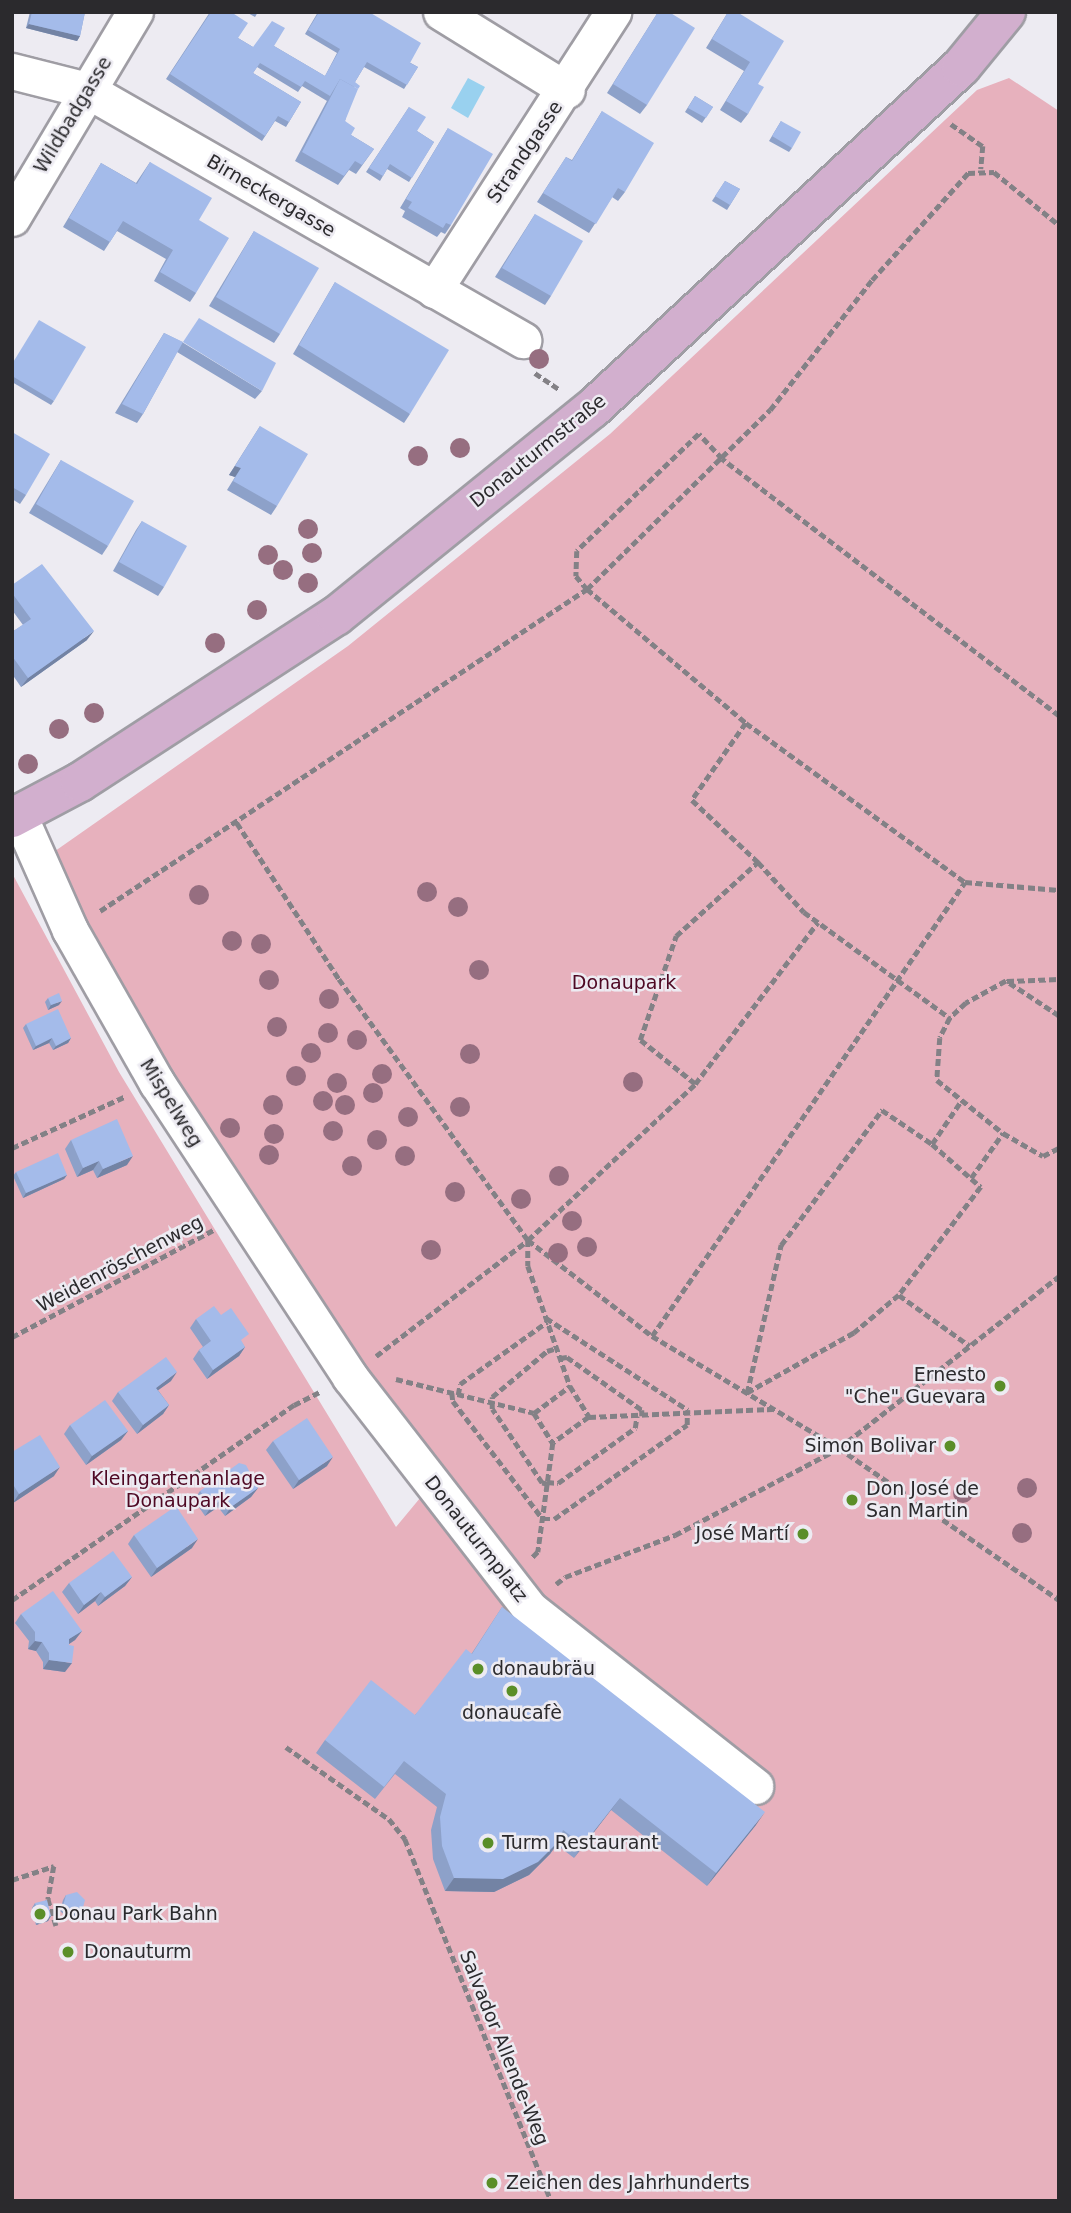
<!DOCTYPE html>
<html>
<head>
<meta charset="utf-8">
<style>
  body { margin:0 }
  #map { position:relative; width:1071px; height:2213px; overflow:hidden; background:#edebf2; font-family:"DejaVu Sans",sans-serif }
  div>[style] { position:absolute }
  .green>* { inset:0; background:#e7b1bd }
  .water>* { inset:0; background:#99d1ef }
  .path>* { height:4.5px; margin-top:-2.25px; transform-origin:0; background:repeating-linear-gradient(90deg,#838186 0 7px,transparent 0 10.5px) }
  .roads { filter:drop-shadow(2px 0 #9f9da4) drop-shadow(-2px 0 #9f9da4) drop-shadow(0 2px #9f9da4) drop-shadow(0 -2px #9f9da4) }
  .minor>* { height:35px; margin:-17.5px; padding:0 17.5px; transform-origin:17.5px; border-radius:17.5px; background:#fff }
  .major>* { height:38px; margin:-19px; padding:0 19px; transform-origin:19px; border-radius:19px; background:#d2afce }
  .trees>* { width:20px; height:20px; margin:-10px; border-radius:50%; background:#966e80 }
  .wall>* { inset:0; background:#8da1c9 }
  .shaded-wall>* { inset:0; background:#7383a4 }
  .building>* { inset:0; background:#a4bbea }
  .dots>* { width:19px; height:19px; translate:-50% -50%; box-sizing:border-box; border:4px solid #edebf2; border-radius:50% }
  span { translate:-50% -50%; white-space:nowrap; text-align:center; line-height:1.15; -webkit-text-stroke:5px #edebf2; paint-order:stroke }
  .street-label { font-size:19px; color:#2b2a2d }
  .park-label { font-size:19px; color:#4e0823 }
  .poi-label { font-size:19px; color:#2b2a2d }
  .right { translate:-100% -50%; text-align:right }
  .left { translate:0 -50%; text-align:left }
  .frame { position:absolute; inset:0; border:14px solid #2b2a2d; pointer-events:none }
</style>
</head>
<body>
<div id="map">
  <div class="green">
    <div style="clip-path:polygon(1009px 78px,1059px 111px,1059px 2201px,12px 2201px,12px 873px,119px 1072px,396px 1527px,440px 1474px,167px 1091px,48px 856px,348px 646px,610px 434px,977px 90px)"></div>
  </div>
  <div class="water">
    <div style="clip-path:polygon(468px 78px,485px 87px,468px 118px,451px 108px)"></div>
  </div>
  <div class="path">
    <div style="left:951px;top:124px;width:39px;rotate:35deg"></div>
    <div style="left:983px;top:146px;width:23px;rotate:95deg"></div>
    <div style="left:535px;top:373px;width:30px;rotate:34deg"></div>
    <div style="left:1059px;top:716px;width:424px;rotate:-142.7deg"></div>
    <div style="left:722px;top:459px;width:34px;rotate:-133deg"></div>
    <div style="left:699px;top:434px;width:169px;rotate:136.2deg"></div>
    <div style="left:577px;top:551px;width:25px;rotate:92deg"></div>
    <div style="left:576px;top:576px;width:17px;rotate:50deg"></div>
    <div style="left:587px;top:589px;width:208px;rotate:40.1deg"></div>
    <div style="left:746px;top:723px;width:271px;rotate:36deg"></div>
    <div style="left:965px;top:882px;width:94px;rotate:4.9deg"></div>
    <div style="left:746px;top:723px;width:94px;rotate:125deg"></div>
    <div style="left:692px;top:800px;width:91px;rotate:43.2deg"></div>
    <div style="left:237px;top:823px;width:186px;rotate:56.8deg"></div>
    <div style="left:339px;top:979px;width:322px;rotate:54.1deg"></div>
    <div style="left:528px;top:1240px;width:157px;rotate:37.7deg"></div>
    <div style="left:652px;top:1336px;width:218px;rotate:30.9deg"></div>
    <div style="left:839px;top:1448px;width:267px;rotate:34.6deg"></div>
    <div style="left:100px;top:911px;width:584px;rotate:-33.47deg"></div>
    <div style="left:587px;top:589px;width:256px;rotate:-44.4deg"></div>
    <div style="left:770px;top:410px;width:165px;rotate:-51.9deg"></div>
    <div style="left:872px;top:280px;width:144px;rotate:-48.1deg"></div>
    <div style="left:968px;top:173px;width:26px;rotate:-2deg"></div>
    <div style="left:994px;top:172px;width:84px;rotate:39.2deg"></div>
    <div style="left:1007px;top:981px;width:52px;rotate:-2.2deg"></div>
    <div style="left:1059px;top:1016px;width:64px;rotate:-146.6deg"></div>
    <div style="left:1006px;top:981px;width:46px;rotate:151.2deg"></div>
    <div style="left:966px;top:1003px;width:22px;rotate:137deg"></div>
    <div style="left:950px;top:1018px;width:22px;rotate:117deg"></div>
    <div style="left:940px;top:1038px;width:42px;rotate:94.1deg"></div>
    <div style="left:937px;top:1080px;width:85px;rotate:38.8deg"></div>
    <div style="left:1003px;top:1133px;width:46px;rotate:29.9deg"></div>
    <div style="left:1043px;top:1156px;width:18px;rotate:-27deg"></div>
    <div style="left:695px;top:1084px;width:70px;rotate:-141.3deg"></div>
    <div style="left:640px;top:1040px;width:110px;rotate:-70.9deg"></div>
    <div style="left:676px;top:936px;width:110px;rotate:-42.1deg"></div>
    <div style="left:758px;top:862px;width:68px;rotate:47.4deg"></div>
    <div style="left:804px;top:912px;width:180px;rotate:36deg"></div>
    <div style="left:882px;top:1110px;width:60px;rotate:34.2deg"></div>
    <div style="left:932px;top:1144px;width:65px;rotate:41.3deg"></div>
    <div style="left:981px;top:1187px;width:136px;rotate:127.2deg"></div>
    <div style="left:899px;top:1295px;width:59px;rotate:139.8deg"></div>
    <div style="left:854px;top:1333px;width:123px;rotate:150.7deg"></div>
    <div style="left:747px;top:1393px;width:152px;rotate:-77.1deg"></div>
    <div style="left:781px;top:1245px;width:169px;rotate:-53.2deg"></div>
    <div style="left:932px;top:1144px;width:52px;rotate:-56deg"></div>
    <div style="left:12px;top:1148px;width:125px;rotate:-24.5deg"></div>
    <div style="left:971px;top:1178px;width:55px;rotate:-54.6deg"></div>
    <div style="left:528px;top:1240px;width:26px;rotate:90deg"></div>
    <div style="left:528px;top:1266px;width:127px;rotate:70.7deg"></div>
    <div style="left:570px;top:1386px;width:36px;rotate:58deg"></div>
    <div style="left:589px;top:1417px;width:44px;rotate:144.2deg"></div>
    <div style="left:899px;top:1295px;width:87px;rotate:35.7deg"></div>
    <div style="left:546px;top:1318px;width:169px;rotate:32.9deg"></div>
    <div style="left:688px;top:1410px;width:4px;rotate:90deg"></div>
    <div style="left:652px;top:1336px;width:551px;rotate:-55.42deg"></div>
    <div style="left:12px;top:1337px;width:228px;rotate:-28deg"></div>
    <div style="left:376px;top:1356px;width:191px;rotate:-37.3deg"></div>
    <div style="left:528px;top:1240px;width:229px;rotate:-43deg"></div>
    <div style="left:695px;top:1084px;width:203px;rotate:-52.8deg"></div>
    <div style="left:560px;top:1358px;width:7px;rotate:-8deg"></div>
    <div style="left:567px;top:1357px;width:92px;rotate:35.2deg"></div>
    <div style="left:642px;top:1410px;width:6px;rotate:90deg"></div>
    <div style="left:396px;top:1379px;width:142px;rotate:13.8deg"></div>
    <div style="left:534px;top:1413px;width:36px;rotate:58deg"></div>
    <div style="left:553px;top:1443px;width:110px;rotate:97.8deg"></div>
    <div style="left:538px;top:1552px;width:8px;rotate:135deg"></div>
    <div style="left:452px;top:1393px;width:8px;rotate:83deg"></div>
    <div style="left:453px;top:1401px;width:148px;rotate:52.7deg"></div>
    <div style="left:543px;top:1519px;width:11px"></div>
    <div style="left:554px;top:1519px;width:163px;rotate:-35.3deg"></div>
    <div style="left:687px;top:1425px;width:11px;rotate:-90deg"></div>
    <div style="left:458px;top:1395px;width:11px;rotate:-80deg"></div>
    <div style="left:460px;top:1384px;width:107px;rotate:-35.5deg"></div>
    <div style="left:534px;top:1413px;width:45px;rotate:-36.9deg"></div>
    <div style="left:589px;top:1417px;width:184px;rotate:-2.5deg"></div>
    <div style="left:547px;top:1482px;width:11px;rotate:5deg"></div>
    <div style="left:558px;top:1483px;width:95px;rotate:-35.5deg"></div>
    <div style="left:635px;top:1428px;width:12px;rotate:-81deg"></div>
    <div style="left:547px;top:1484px;width:5px;rotate:-169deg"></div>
    <div style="left:542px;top:1483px;width:89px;rotate:-124deg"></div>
    <div style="left:492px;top:1409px;width:12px;rotate:-90deg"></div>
    <div style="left:492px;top:1397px;width:72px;rotate:-39.9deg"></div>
    <div style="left:547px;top:1351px;width:10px;rotate:-17deg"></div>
    <div style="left:556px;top:1584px;width:11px;rotate:-38deg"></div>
    <div style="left:565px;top:1577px;width:118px;rotate:-20.9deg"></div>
    <div style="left:675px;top:1535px;width:186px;rotate:-27.9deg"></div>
    <div style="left:839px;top:1448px;width:279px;rotate:-38deg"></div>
    <div style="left:12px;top:1600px;width:343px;rotate:-34.7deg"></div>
    <div style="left:294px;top:1405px;width:28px;rotate:-27deg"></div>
    <div style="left:286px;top:1747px;width:126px;rotate:35deg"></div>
    <div style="left:389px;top:1819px;width:26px;rotate:51deg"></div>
    <div style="left:405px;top:1839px;width:390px;rotate:68deg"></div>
    <div style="left:12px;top:1880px;width:44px;rotate:-18.4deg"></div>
    <div style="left:54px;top:1866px;width:34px;rotate:100deg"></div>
    <div style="left:48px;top:1899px;width:28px;rotate:73deg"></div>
  </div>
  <div class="roads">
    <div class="minor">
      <div style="left:441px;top:12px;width:148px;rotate:31.8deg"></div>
      <div style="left:12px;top:71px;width:77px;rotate:14.2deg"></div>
      <div style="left:87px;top:90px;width:503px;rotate:29.83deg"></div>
      <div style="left:12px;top:218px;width:240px;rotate:-59.2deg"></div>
      <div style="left:434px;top:290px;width:331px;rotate:-57.2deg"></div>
      <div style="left:19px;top:815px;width:126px;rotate:66.1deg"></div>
      <div style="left:70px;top:930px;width:176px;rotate:60.4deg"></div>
      <div style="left:157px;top:1083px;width:352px;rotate:56.7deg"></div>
      <div style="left:350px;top:1377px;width:292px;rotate:52.2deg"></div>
      <div style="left:529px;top:1608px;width:288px;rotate:38.2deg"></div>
    </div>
    <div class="major">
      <div style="left:12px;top:818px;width:77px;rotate:-27.9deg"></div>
      <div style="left:80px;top:782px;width:305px;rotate:-33deg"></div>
      <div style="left:336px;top:616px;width:329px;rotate:-39deg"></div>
      <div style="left:592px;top:409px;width:503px;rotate:-42.83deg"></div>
      <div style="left:961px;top:67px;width:71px;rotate:-50.7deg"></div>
    </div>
  </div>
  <div class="trees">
    <div style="left:539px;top:359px"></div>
    <div style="left:460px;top:448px"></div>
    <div style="left:418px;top:456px"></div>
    <div style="left:308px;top:529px"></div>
    <div style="left:312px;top:553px"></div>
    <div style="left:268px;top:555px"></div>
    <div style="left:283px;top:570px"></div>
    <div style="left:308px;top:583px"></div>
    <div style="left:257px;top:610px"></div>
    <div style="left:215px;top:643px"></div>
    <div style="left:94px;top:713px"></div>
    <div style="left:59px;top:729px"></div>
    <div style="left:28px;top:764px"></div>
    <div style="left:427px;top:892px"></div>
    <div style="left:199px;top:895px"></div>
    <div style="left:458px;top:907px"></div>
    <div style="left:232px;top:941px"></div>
    <div style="left:261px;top:944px"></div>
    <div style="left:479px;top:970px"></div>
    <div style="left:269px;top:980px"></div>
    <div style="left:329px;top:999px"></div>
    <div style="left:277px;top:1027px"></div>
    <div style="left:328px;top:1033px"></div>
    <div style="left:357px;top:1040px"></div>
    <div style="left:311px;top:1053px"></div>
    <div style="left:470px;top:1054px"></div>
    <div style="left:382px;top:1074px"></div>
    <div style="left:296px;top:1076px"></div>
    <div style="left:633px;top:1082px"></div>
    <div style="left:337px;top:1083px"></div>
    <div style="left:373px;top:1093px"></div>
    <div style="left:323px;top:1101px"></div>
    <div style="left:273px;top:1105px"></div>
    <div style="left:345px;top:1105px"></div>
    <div style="left:460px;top:1107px"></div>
    <div style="left:408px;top:1117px"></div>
    <div style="left:230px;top:1128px"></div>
    <div style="left:333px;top:1131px"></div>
    <div style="left:274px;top:1134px"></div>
    <div style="left:377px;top:1140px"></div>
    <div style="left:269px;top:1155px"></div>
    <div style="left:405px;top:1156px"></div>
    <div style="left:352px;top:1166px"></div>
    <div style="left:559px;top:1176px"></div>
    <div style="left:455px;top:1192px"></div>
    <div style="left:521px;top:1199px"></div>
    <div style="left:572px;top:1221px"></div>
    <div style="left:587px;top:1247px"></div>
    <div style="left:431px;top:1250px"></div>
    <div style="left:558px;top:1253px"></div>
    <div style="left:1027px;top:1488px"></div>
    <div style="left:963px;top:1493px"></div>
    <div style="left:1022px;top:1533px"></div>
  </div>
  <div class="wall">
    <div style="clip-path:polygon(30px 12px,85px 12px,80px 36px,77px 41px,26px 28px)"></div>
    <div style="clip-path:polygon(210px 12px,238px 38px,253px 47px,274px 46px,325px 76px,337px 53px,305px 34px,318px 12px,418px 67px,404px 89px,364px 67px,355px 82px,345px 121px,351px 135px,374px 149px,356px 174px,349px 170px,338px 185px,295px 161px,329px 97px,327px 101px,302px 86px,298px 92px,257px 67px,253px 73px,301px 102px,286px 127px,275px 121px,262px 141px,166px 79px)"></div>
    <div style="clip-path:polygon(246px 12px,258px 12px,255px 17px)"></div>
    <div style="clip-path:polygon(658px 12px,647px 105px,640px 114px,607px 93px)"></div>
    <div style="clip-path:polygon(728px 12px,737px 12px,758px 84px,748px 114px,741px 123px,720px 110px,744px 71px,706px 48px)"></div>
    <div style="clip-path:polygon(695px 96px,713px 107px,702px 123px,685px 112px)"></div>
    <div style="clip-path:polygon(409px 107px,417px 131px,434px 142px,409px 182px,387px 169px,380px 181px,366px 172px)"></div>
    <div style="clip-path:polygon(602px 111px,625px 192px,618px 201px,612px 197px,589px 233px,537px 202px,566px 157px,572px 160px)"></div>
    <div style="clip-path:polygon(781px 121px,792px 148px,789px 152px,769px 141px)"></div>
    <div style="clip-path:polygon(448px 128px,451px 225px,445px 234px,441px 232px,437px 237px,402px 217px,405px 211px,400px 208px)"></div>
    <div style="clip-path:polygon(150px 162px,199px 220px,196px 293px,190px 302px,154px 281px,166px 259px,117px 231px,104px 251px,63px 227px,101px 163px,136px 183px)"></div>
    <div style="clip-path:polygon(725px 181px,740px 189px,727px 210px,712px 201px)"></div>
    <div style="clip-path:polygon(535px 214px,551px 296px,545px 305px,495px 277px)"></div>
    <div style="clip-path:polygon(254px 231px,280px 334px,274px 343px,209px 306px)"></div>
    <div style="clip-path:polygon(335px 282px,410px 414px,404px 423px,293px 354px)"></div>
    <div style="clip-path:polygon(164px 333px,182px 342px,262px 391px,255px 399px,177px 352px,143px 414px,137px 423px,115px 413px)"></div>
    <div style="clip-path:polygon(12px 363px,54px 401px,51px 405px,12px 382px)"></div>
    <div style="clip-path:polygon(260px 426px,277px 506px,271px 515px,227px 490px,235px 477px,229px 475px)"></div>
    <div style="clip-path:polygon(12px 432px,26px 495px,20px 504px,12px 499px)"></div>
    <div style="clip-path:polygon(61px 460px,108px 546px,102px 555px,29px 513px)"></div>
    <div style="clip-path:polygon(142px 521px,164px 587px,158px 596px,113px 571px,136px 530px)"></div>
    <div style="clip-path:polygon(12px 585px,87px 640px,21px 687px,12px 674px,12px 632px,23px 625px,12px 610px)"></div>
    <div style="clip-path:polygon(48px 998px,59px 1005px,48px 1010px,45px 1002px)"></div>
    <div style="clip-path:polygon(26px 1024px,71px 1038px,68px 1043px,53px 1050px,49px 1043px,33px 1050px,23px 1028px)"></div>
    <div style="clip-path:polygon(71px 1140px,127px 1165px,97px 1178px,93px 1170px,77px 1177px,65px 1149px)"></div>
    <div style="clip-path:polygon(16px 1172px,67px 1175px,64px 1179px,23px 1198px,13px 1176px)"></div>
    <div style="clip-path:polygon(196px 1319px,242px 1343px,245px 1347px,239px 1356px,207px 1379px,193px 1359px,199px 1350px,203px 1347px,190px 1328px)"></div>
    <div style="clip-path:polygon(171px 1381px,158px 1390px,169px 1405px,163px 1414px,137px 1434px,112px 1401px,118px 1392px)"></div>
    <div style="clip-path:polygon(70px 1425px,128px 1431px,121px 1440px,86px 1465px,64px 1434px)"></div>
    <div style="clip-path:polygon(273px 1441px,327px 1466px,293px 1489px,266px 1450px)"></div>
    <div style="clip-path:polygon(12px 1452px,54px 1476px,13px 1503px,12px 1502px)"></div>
    <div style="clip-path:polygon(258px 1488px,251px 1497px,225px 1516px,218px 1507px,205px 1516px,194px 1500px,200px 1491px)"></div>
    <div style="clip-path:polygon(134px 1535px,192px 1548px,151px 1577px,128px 1544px)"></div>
    <div style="clip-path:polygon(132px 1577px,125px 1586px,98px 1606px,95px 1601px,78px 1614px,62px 1592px,69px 1583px)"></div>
    <div style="clip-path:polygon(502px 1607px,756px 1825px,707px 1886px,611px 1810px,574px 1858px,557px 1845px,550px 1854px,529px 1875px,494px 1892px,445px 1891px,433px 1859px,431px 1830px,437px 1807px,395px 1774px,375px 1799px,316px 1753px,325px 1740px,415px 1715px,472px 1653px)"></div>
    <div style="clip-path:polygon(21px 1614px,82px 1631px,75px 1640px,69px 1644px,65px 1672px,43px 1669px,43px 1662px,36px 1651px,28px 1649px,29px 1641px,15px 1623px)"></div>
    <div style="clip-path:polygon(66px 1895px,82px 1911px,79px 1915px,68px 1918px,60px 1911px,63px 1900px)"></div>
    <div style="clip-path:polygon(35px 1903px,51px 1916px,48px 1921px,36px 1925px,32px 1908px)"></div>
  </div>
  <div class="shaded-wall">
    <div style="clip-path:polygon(29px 24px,80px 36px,77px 41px,26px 28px)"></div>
    <div style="clip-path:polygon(235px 466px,241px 468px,235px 477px,229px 475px)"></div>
    <div style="clip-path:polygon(94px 631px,87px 640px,21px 687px,28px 678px)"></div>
    <div style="clip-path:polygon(62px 1001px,59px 1005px,48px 1010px,51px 1005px)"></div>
    <div style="clip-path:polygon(52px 1038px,49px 1043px,33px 1050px,36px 1046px)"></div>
    <div style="clip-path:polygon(71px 1038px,68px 1043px,53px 1050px,56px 1046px)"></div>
    <div style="clip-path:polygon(133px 1156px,127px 1165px,97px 1178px,103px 1169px)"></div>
    <div style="clip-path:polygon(99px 1161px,93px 1170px,77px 1177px,83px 1168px)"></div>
    <div style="clip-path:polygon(67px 1175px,64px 1179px,23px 1198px,26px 1193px)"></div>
    <div style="clip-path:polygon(245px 1347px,239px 1356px,207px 1379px,213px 1370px)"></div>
    <div style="clip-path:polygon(177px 1372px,171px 1381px,150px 1396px,156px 1388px)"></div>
    <div style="clip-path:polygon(169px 1405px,163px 1414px,137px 1434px,143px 1425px)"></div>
    <div style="clip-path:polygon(128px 1431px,121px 1440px,86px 1465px,92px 1456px)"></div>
    <div style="clip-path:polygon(333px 1457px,327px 1466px,293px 1489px,299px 1480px)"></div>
    <div style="clip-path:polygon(60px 1467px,54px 1476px,13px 1503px,19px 1494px)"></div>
    <div style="clip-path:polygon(258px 1488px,251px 1497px,225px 1516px,231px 1507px)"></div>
    <div style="clip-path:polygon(224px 1498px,218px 1507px,205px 1516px,211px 1507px)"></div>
    <div style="clip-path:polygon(198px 1539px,192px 1548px,151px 1577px,157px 1568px)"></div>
    <div style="clip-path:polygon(132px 1577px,125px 1586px,98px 1606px,105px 1597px)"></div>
    <div style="clip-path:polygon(101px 1592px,95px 1601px,78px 1614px,84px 1605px)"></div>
    <div style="clip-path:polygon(82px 1631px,75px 1640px,63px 1648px,69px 1639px)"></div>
    <div style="clip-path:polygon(35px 1641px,42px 1642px,36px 1651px,28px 1649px)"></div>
    <div style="clip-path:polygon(49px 1660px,72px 1663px,65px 1672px,43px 1669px)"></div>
    <div style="clip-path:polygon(620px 1798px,611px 1810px,574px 1858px,583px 1845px)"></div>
    <div style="clip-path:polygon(765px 1812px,756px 1825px,707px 1886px,716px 1873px)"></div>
    <div style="clip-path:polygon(559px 1841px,550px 1854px,529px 1875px,494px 1892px,445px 1891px,454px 1878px)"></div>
    <div style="clip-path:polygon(82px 1911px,79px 1915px,68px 1918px,71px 1914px)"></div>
    <div style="clip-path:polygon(51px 1916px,48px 1921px,36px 1925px,40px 1920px)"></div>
  </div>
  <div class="building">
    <div style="clip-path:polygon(32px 12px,85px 12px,80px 36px,29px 24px)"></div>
    <div style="clip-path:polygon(211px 12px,231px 12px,248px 23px,238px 38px,253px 47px,272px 21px,285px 28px,274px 46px,325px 76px,340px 49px,308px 30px,319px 12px,369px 12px,421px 43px,410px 63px,418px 67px,407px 85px,367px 62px,355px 82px,360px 86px,358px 89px,340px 79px,330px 96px,305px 81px,301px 87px,260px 63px,253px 73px,301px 102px,289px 122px,278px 116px,265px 136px,170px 74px)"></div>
    <div style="clip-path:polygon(658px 12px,669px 12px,695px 28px,647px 105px,613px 84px)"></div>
    <div style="clip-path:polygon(728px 12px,737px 12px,784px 41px,758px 84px,764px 87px,748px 114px,726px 101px,750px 62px,712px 39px)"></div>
    <div style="clip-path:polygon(340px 79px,358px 89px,345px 121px,355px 128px,351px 135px,374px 149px,362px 165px,355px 161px,344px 176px,302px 152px)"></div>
    <div style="clip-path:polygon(695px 96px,713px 107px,706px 118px,688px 108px)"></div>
    <div style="clip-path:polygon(409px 107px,426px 117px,417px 131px,434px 142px,412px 178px,390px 164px,383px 176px,369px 168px)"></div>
    <div style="clip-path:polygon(602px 111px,654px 143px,625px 192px,618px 188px,596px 224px,543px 193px,566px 157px,572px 161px)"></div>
    <div style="clip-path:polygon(781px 121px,801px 132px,792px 148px,772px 136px)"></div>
    <div style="clip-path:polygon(448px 128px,493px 154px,451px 225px,446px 223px,443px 228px,408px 208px,412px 202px,406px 199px)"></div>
    <div style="clip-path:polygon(150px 162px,212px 198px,199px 220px,229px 238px,196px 293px,160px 272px,173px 250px,123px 221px,110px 242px,69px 218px,101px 163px,137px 184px)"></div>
    <div style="clip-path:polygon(725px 181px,740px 189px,730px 205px,715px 196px)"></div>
    <div style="clip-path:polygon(535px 214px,583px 241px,551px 296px,502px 268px)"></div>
    <div style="clip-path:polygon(254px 231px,319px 268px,280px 334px,216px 297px)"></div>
    <div style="clip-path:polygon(335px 282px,449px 350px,410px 414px,299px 345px)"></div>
    <div style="clip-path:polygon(199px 318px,276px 363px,262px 391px,183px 342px)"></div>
    <div style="clip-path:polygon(39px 320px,86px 347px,54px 401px,12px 376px,12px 364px)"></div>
    <div style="clip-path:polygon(164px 333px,183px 342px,143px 414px,122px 404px)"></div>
    <div style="clip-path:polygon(260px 426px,308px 454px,277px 506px,233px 481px,241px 468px,235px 466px)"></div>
    <div style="clip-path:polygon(12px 432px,50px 454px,26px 495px,12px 487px)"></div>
    <div style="clip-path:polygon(61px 460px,134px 501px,108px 546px,36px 504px)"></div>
    <div style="clip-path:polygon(142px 521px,187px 546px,164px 587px,119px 562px)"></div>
    <div style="clip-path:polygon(42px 564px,94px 631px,28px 678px,12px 656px,12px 632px,31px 619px,12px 593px,12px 585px)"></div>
    <div style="clip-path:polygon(59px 993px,62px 1001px,51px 1005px,48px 998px)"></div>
    <div style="clip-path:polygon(58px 1009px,71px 1038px,56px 1046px,52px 1038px,36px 1046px,26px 1024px)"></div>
    <div style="clip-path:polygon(117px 1119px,133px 1156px,103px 1169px,99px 1161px,83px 1168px,71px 1140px)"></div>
    <div style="clip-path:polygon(58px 1153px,67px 1175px,26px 1193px,16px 1172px)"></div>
    <div style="clip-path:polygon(214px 1306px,221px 1315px,231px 1308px,249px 1334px,241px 1340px,245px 1347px,213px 1370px,199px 1350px,211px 1341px,196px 1319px)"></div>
    <div style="clip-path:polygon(166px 1357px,177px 1372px,156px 1388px,169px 1405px,143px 1425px,118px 1392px)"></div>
    <div style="clip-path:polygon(105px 1400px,128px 1431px,92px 1456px,70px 1425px)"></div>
    <div style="clip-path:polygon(307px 1418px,333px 1457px,299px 1480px,273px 1441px)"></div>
    <div style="clip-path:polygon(40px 1435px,60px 1467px,19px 1494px,12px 1483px,12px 1452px)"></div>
    <div style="clip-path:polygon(239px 1463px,246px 1465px,258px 1488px,231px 1507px,224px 1498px,211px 1507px,200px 1491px)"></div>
    <div style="clip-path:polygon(176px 1506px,198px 1539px,157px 1568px,134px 1535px)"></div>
    <div style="clip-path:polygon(113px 1551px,132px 1577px,105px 1597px,101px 1592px,84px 1605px,69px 1583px)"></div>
    <div style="clip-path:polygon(53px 1591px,82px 1631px,69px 1639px,69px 1645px,74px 1646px,72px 1663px,49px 1660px,49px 1653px,42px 1642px,35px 1641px,35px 1632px,21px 1614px)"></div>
    <div style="clip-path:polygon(502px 1607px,765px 1812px,716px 1873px,620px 1798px,583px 1845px,563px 1830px,559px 1841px,538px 1862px,503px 1879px,454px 1878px,442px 1846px,440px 1817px,446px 1794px,404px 1761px,384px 1787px,325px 1740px,371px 1680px,415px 1715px,466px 1649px,472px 1654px)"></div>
    <div style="clip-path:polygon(77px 1892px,85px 1900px,82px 1911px,71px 1914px,63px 1906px,66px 1895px)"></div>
    <div style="clip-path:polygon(47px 1900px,51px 1916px,40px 1920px,35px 1903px)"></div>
  </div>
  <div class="dots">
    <div style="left:1000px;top:1386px;background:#5a8e28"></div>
    <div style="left:950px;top:1446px;background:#5a8e28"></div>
    <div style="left:852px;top:1500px;background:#5a8e28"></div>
    <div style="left:803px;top:1534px;background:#5a8e28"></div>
    <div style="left:478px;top:1669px;background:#5a8e28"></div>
    <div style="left:512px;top:1691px;background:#5a8e28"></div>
    <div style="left:488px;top:1843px;background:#5a8e28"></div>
    <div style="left:40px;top:1914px;background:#5a8e28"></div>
    <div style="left:68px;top:1952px;background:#5a8e28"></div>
    <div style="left:492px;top:2183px;background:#5a8e28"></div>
  </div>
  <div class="street-label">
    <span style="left:73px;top:115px;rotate:-59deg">Wildbadgasse</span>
    <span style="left:525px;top:152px;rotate:-56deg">Strandgasse</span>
    <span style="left:271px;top:196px;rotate:30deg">Birneckergasse</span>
    <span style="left:538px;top:451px;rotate:-39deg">Donauturmstraße</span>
    <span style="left:171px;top:1103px;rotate:58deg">Mispelweg</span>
    <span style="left:120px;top:1264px;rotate:-28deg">Weidenröschenweg</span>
    <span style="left:476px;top:1539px;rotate:52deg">Donauturmplatz</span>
    <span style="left:504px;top:2048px;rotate:68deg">Salvador Allende-Weg</span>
  </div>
  <div class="park-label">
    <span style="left:624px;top:983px">Donaupark</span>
    <span style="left:178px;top:1490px">Kleingartenanlage<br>Donaupark</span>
  </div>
  <div class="poi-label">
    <span class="right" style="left:986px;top:1386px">Ernesto<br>"Che" Guevara</span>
    <span class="right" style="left:936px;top:1446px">Simon Bolivar</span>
    <span class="left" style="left:866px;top:1500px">Don José de<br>San Martin</span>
    <span class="right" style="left:789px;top:1534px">José Martí</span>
    <span class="left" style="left:492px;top:1669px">donaubräu</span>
    <span style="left:512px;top:1713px">donaucafè</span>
    <span class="left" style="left:502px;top:1843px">Turm Restaurant</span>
    <span class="left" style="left:54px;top:1914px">Donau Park Bahn</span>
    <span class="left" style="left:84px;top:1952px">Donauturm</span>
    <span class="left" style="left:506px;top:2183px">Zeichen des Jahrhunderts</span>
  </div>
  <div class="frame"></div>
</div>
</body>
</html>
